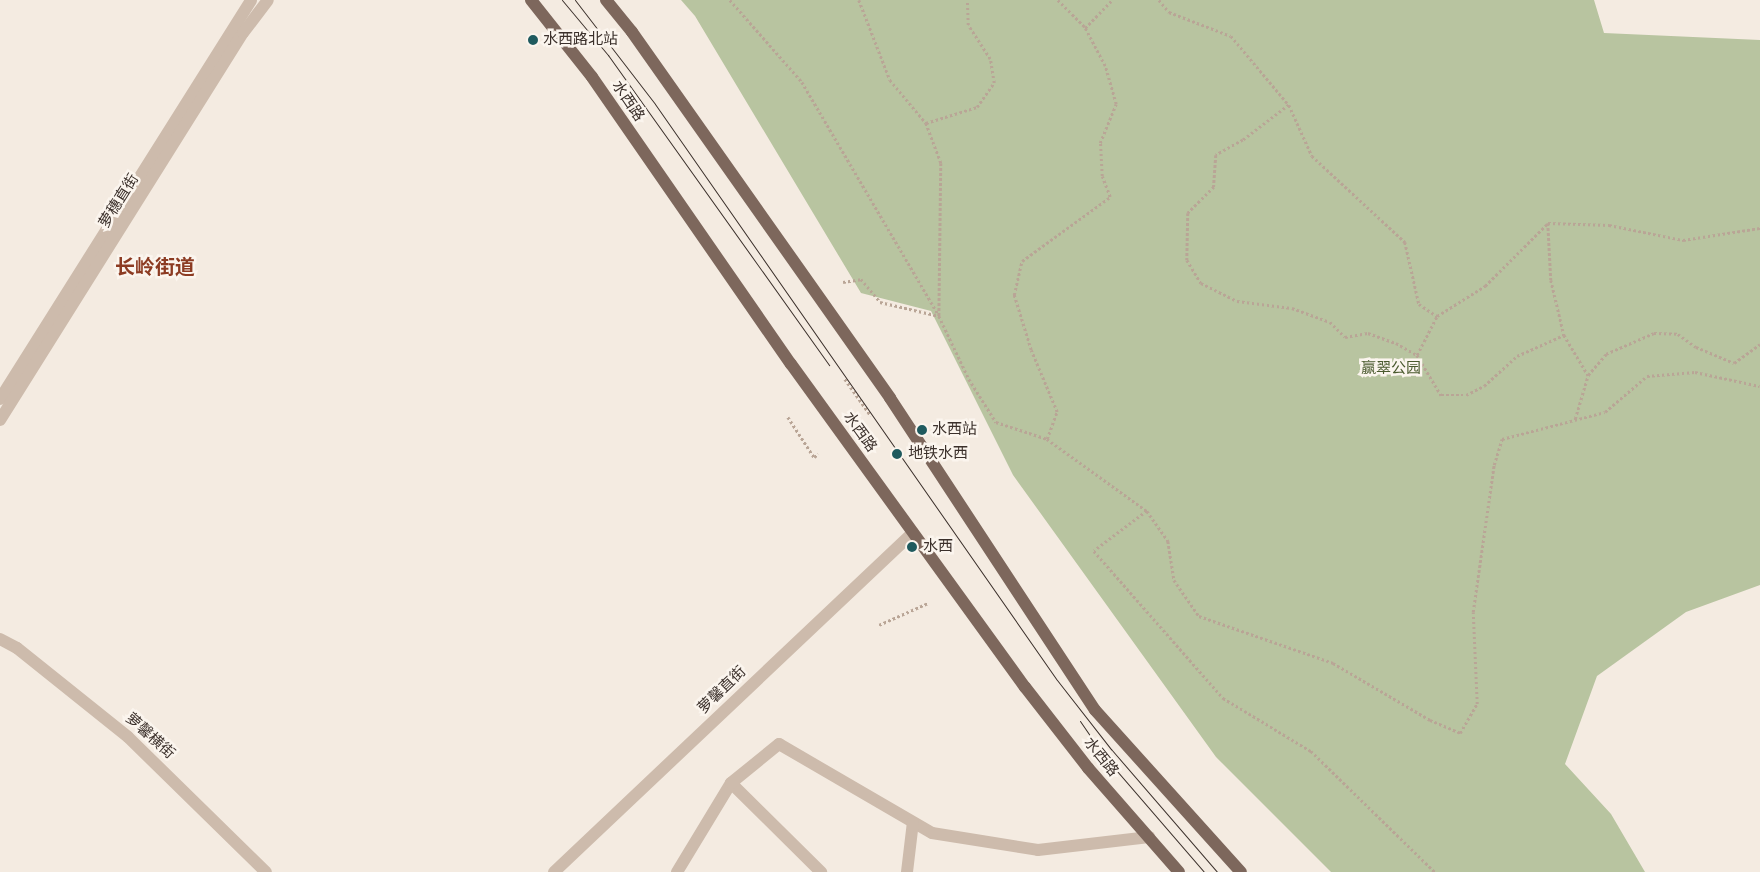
<!DOCTYPE html>
<html>
<head>
<meta charset="utf-8">
<style>
  body { margin:0 }
  #map { position:relative; width:1760px; height:872px; overflow:hidden; background:#f4ebe1; font-family:Rubik,"Noto Sans SC",sans-serif }
  div>[style] { position:absolute }
  .green>* { inset:0; background:#b8c4a0 }
  .path>* { height:2.5px; margin-top:-1.25px; transform-origin:0; background:repeating-linear-gradient(90deg,#b9a596 0 2.5px,transparent 0 5px) }
  .minor>* { height:12px; margin:-6px; padding:0 6px; transform-origin:6px; border-radius:6px; background:#cdbbac }
  .major>* { height:12px; margin:-6px; padding:0 6px; transform-origin:6px; border-radius:6px; background:#7d675c }
  .tram>* { height:1px; margin:-0.5px; padding:0 0.5px; transform-origin:0.5px; border-radius:0.5px; background:#3b302b }
  .dots>* { width:14px; height:14px; translate:-50% -50%; box-sizing:border-box; border:2px solid #fbf5ee; border-radius:50% }
  span { translate:-50% -50%; white-space:nowrap; text-align:center; line-height:1.15; -webkit-text-stroke:5px #fbf5ee; paint-order:stroke }
  .poi-label { font-size:15px; color:#3b302b }
  .left { translate:0 -50%; text-align:left }
  .street-label { font-size:15px; color:#3b302b }
  .park-label { font-size:15px; color:#4a5a2e }
  .district-label { font-size:20px; color:#8c3b22; font-weight:700 }
</style>
</head>
<body>
<div id="map">
  <div class="green">
    <div style="clip-path:polygon(681px 0,1594px 0,1604px 33px,1760px 40px,1760px 585px,1686px 612px,1597px 676px,1565px 764px,1611px 814px,1645px 872px,1331px 872px,1216px 757px,1013px 475px,931px 311px,861px 293px,695px 16px)"></div>
  </div>
  <div class="path">
    <div style="left:730px;top:0;width:109px;rotate:48.7deg"></div>
    <div style="left:802px;top:82px;width:269px;rotate:59.6deg"></div>
    <div style="left:859px;top:0;width:86px;rotate:68.8deg"></div>
    <div style="left:890px;top:80px;width:56px;rotate:50.1deg"></div>
    <div style="left:926px;top:123px;width:43px;rotate:69.4deg"></div>
    <div style="left:941px;top:163px;width:153px;rotate:90.7deg"></div>
    <div style="left:939px;top:316px;width:70px;rotate:64.5deg"></div>
    <div style="left:969px;top:379px;width:51px;rotate:57.9deg"></div>
    <div style="left:996px;top:422px;width:54px;rotate:18.4deg"></div>
    <div style="left:1047px;top:439px;width:123px;rotate:35.8deg"></div>
    <div style="left:1147px;top:511px;width:37px;rotate:55deg"></div>
    <div style="left:1168px;top:541px;width:39px;rotate:81deg"></div>
    <div style="left:1174px;top:580px;width:44px;rotate:55.2deg"></div>
    <div style="left:1199px;top:616px;width:142px;rotate:19.3deg"></div>
    <div style="left:1333px;top:663px;width:113px;rotate:30.4deg"></div>
    <div style="left:1430px;top:720px;width:33px;rotate:23deg"></div>
    <div style="left:1460px;top:733px;width:34px;rotate:-60deg"></div>
    <div style="left:1477px;top:704px;width:92px;rotate:-92.5deg"></div>
    <div style="left:1473px;top:612px;width:148px;rotate:-81.9deg"></div>
    <div style="left:1494px;top:465px;width:27px;rotate:-73deg"></div>
    <div style="left:1502px;top:439px;width:106px;rotate:-14.7deg"></div>
    <div style="left:1605px;top:412px;width:55px;rotate:-40.6deg"></div>
    <div style="left:1647px;top:376px;width:48px;rotate:-4.8deg"></div>
    <div style="left:1695px;top:372px;width:66px;rotate:12.2deg"></div>
    <div style="left:1058px;top:0;width:38px;rotate:45deg"></div>
    <div style="left:1159px;top:0;width:16px;rotate:50deg"></div>
    <div style="left:1169px;top:12px;width:66px;rotate:21.2deg"></div>
    <div style="left:1231px;top:36px;width:90px;rotate:50deg"></div>
    <div style="left:1289px;top:105px;width:56px;rotate:65.7deg"></div>
    <div style="left:1312px;top:156px;width:127px;rotate:42.8deg"></div>
    <div style="left:1405px;top:242px;width:64px;rotate:77.3deg"></div>
    <div style="left:1419px;top:304px;width:22px;rotate:34deg"></div>
    <div style="left:1437px;top:316px;width:57px;rotate:-32deg"></div>
    <div style="left:1485px;top:286px;width:89px;rotate:-45deg"></div>
    <div style="left:1548px;top:223px;width:61px;rotate:1.9deg"></div>
    <div style="left:1609px;top:225px;width:76px;rotate:11.5deg"></div>
    <div style="left:1683px;top:240px;width:78px;rotate:-8.9deg"></div>
    <div style="left:1289px;top:105px;width:58px;rotate:142.7deg"></div>
    <div style="left:1243px;top:140px;width:31px;rotate:151deg"></div>
    <div style="left:1216px;top:155px;width:32px;rotate:94deg"></div>
    <div style="left:1214px;top:187px;width:37px;rotate:135deg"></div>
    <div style="left:1188px;top:213px;width:47px;rotate:91.2deg"></div>
    <div style="left:1187px;top:260px;width:27px;rotate:59deg"></div>
    <div style="left:1201px;top:283px;width:40px;rotate:26.6deg"></div>
    <div style="left:1237px;top:301px;width:55px;rotate:7.3deg"></div>
    <div style="left:1292px;top:308px;width:40px;rotate:20.2deg"></div>
    <div style="left:1330px;top:322px;width:21px;rotate:45deg"></div>
    <div style="left:1345px;top:337px;width:23px;rotate:-10deg"></div>
    <div style="left:1368px;top:333px;width:30px;rotate:20deg"></div>
    <div style="left:1396px;top:343px;width:24px;rotate:30deg"></div>
    <div style="left:1417px;top:355px;width:47px;rotate:59deg"></div>
    <div style="left:1441px;top:395px;width:25px"></div>
    <div style="left:1466px;top:395px;width:20px;rotate:-27deg"></div>
    <div style="left:1484px;top:386px;width:45px;rotate:-42.3deg"></div>
    <div style="left:1517px;top:356px;width:51px;rotate:-24.1deg"></div>
    <div style="left:1564px;top:335px;width:47px;rotate:59deg"></div>
    <div style="left:1588px;top:375px;width:28px;rotate:-49deg"></div>
    <div style="left:1606px;top:354px;width:52px;rotate:-23.6deg"></div>
    <div style="left:1654px;top:333px;width:24px;rotate:2deg"></div>
    <div style="left:1678px;top:334px;width:22px;rotate:36deg"></div>
    <div style="left:1696px;top:347px;width:41px;rotate:22.8deg"></div>
    <div style="left:1734px;top:363px;width:32px;rotate:-36deg"></div>
    <div style="left:926px;top:123px;width:53px;rotate:-17.4deg"></div>
    <div style="left:977px;top:107px;width:29px;rotate:-55deg"></div>
    <div style="left:994px;top:83px;width:24px;rotate:-99deg"></div>
    <div style="left:990px;top:59px;width:40px;rotate:-122.9deg"></div>
    <div style="left:968px;top:25px;width:25px;rotate:-92deg"></div>
    <div style="left:1548px;top:223px;width:57px;rotate:87deg"></div>
    <div style="left:1551px;top:280px;width:57px;rotate:76.7deg"></div>
    <div style="left:843px;top:282px;width:18px;rotate:-9deg"></div>
    <div style="left:861px;top:279px;width:30px;rotate:50deg"></div>
    <div style="left:880px;top:302px;width:61px;rotate:13.3deg"></div>
    <div style="left:1417px;top:355px;width:44px;rotate:-62.9deg"></div>
    <div style="left:845px;top:379px;width:45px;rotate:54.9deg"></div>
    <div style="left:788px;top:417px;width:48px;rotate:57deg"></div>
    <div style="left:814px;top:457px;width:5px;rotate:-37deg"></div>
    <div style="left:1575px;top:419px;width:46px;rotate:-73.5deg"></div>
    <div style="left:1047px;top:439px;width:29px;rotate:-70deg"></div>
    <div style="left:1057px;top:412px;width:67px;rotate:-112.8deg"></div>
    <div style="left:1031px;top:350px;width:58px;rotate:-107.2deg"></div>
    <div style="left:1014px;top:295px;width:35px;rotate:-77deg"></div>
    <div style="left:1022px;top:261px;width:109px;rotate:-36deg"></div>
    <div style="left:1110px;top:197px;width:22px;rotate:-111deg"></div>
    <div style="left:1102px;top:176px;width:33px;rotate:-93deg"></div>
    <div style="left:1100px;top:143px;width:42px;rotate:-67.7deg"></div>
    <div style="left:1116px;top:104px;width:40px;rotate:-106deg"></div>
    <div style="left:1105px;top:66px;width:43px;rotate:-117.8deg"></div>
    <div style="left:1085px;top:28px;width:39px;rotate:-46deg"></div>
    <div style="left:1147px;top:511px;width:66px;rotate:143deg"></div>
    <div style="left:1094px;top:551px;width:196px;rotate:48.7deg"></div>
    <div style="left:1223px;top:698px;width:103px;rotate:31.1deg"></div>
    <div style="left:1311px;top:751px;width:173px;rotate:44.3deg"></div>
    <div style="left:879px;top:625px;width:54px;rotate:-24.2deg"></div>
  </div>
  <div class="minor">
    <div style="left:0;top:399px;width:471px;rotate:-57.8deg"></div>
    <div style="left:0;top:420px;width:457px;rotate:-57.9deg"></div>
    <div style="left:243px;top:33px;width:41px;rotate:-52.9deg"></div>
    <div style="left:0;top:639px;width:19px;rotate:28deg"></div>
    <div style="left:17px;top:648px;width:142px;rotate:38.7deg"></div>
    <div style="left:128px;top:737px;width:193px;rotate:44.4deg"></div>
    <div style="left:731px;top:783px;width:127px;rotate:44.7deg"></div>
    <div style="left:554px;top:872px;width:494px;rotate:-43.4deg"></div>
    <div style="left:677px;top:872px;width:104px;rotate:-58.8deg"></div>
    <div style="left:731px;top:783px;width:62px;rotate:-39.1deg"></div>
    <div style="left:779px;top:744px;width:177px;rotate:30.2deg"></div>
    <div style="left:932px;top:833px;width:107px;rotate:9.1deg"></div>
    <div style="left:1038px;top:850px;width:112px;rotate:-6.7deg"></div>
    <div style="left:907px;top:872px;width:50px;rotate:-83.2deg"></div>
  </div>
  <div class="major">
    <div style="left:531px;top:0;width:98px;rotate:51.6deg"></div>
    <div style="left:592px;top:77px;width:349px;rotate:55.3deg"></div>
    <div style="left:791px;top:364px;width:399px;rotate:54.1deg"></div>
    <div style="left:1025px;top:687px;width:103px;rotate:52.1deg"></div>
    <div style="left:1088px;top:768px;width:138px;rotate:48.8deg"></div>
    <div style="left:606px;top:0;width:41px;rotate:50.9deg"></div>
    <div style="left:632px;top:32px;width:448px;rotate:54.8deg"></div>
    <div style="left:890px;top:398px;width:373px;rotate:56.7deg"></div>
    <div style="left:1095px;top:710px;width:218px;rotate:48deg"></div>
  </div>
  <div class="tram">
    <div style="left:562px;top:0;width:72px;rotate:50.1deg"></div>
    <div style="left:608px;top:55px;width:381px;rotate:54.5deg"></div>
    <div style="left:575px;top:0;width:131px;rotate:52.4deg"></div>
    <div style="left:655px;top:104px;width:702px;rotate:55.09deg"></div>
    <div style="left:1057px;top:680px;width:88px;rotate:52deg"></div>
    <div style="left:1111px;top:749px;width:162px;rotate:49.2deg"></div>
    <div style="left:1080px;top:721px;width:42px;rotate:55.6deg"></div>
    <div style="left:1104px;top:756px;width:153px;rotate:49.2deg"></div>
  </div>
  <div class="dots">
    <div style="left:533px;top:40px;background:#1f5a5e"></div>
    <div style="left:922px;top:430px;background:#1f5a5e"></div>
    <div style="left:897px;top:454px;background:#1f5a5e"></div>
    <div style="left:912px;top:547px;background:#1f5a5e"></div>
  </div>
  <div class="poi-label">
    <span class="left" style="left:543px;top:40px">水西路北站</span>
    <span class="left" style="left:932px;top:430px">水西站</span>
    <span class="left" style="left:908px;top:454px">地铁水西</span>
    <span class="left" style="left:923px;top:547px">水西</span>
  </div>
  <div class="street-label">
    <span style="left:628px;top:101px;rotate:56deg">水西路</span>
    <span style="left:119px;top:201px;rotate:-58deg">萝穗直街</span>
    <span style="left:860px;top:432px;rotate:54deg">水西路</span>
    <span style="left:722px;top:690px;rotate:-44deg">萝馨直街</span>
    <span style="left:150px;top:736px;rotate:42deg">萝馨横街</span>
    <span style="left:1101px;top:757px;rotate:51deg">水西路</span>
  </div>
  <div class="park-label">
    <span style="left:1391px;top:369px">赢翠公园</span>
  </div>
  <div class="district-label">
    <span style="left:155px;top:267px">长岭街道</span>
  </div>
</div>
</body>
</html>
